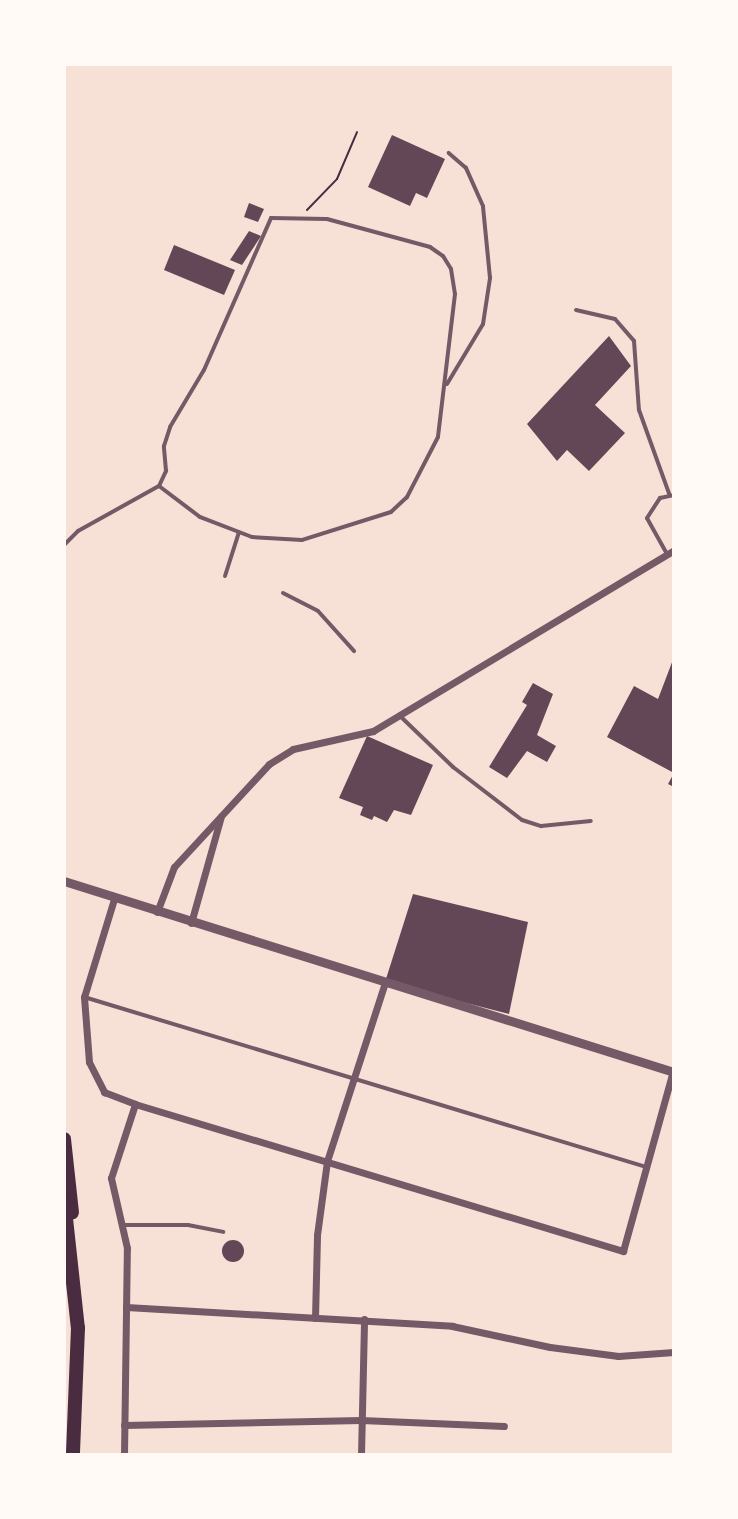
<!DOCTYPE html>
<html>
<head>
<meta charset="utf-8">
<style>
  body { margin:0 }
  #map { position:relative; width:738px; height:1519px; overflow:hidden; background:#f7e1d7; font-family:Karla,sans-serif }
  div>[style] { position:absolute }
  .building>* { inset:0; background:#644757 }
  .round { border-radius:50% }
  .path>* { height:2px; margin:-1px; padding:0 1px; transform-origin:1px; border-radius:1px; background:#4a2c40 }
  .service>* { height:4px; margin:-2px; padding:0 2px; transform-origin:2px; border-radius:2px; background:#755966 }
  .minor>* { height:7px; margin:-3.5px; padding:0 3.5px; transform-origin:3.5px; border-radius:3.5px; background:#755966 }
  .tertiary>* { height:9px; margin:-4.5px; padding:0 4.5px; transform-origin:4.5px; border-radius:4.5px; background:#755966 }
  .motorway>* { height:14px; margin:-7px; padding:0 7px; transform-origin:7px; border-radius:7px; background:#4a2c40 }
  span { translate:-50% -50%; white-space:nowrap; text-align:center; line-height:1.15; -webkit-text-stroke:7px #fffaf5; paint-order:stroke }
  .frame { position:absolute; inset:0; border:66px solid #fffaf5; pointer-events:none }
</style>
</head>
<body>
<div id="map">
  <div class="building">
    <div style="clip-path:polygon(392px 135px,445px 159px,427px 198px,416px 193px,410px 206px,368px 187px)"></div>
    <div style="clip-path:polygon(249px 203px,264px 209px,258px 222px,244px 217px)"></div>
    <div style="clip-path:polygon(249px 231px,261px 236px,242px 265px,230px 260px)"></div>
    <div style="clip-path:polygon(174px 245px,235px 270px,224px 295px,164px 270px)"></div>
    <div style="clip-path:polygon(609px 336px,631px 366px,595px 405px,625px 433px,589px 471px,567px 450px,557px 461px,527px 424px)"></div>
    <div style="clip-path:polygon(674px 657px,674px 787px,668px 784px,674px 773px,607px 737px,634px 686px,658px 699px)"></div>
    <div style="clip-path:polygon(533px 683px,553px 694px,537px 735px,556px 746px,547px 762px,527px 751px,507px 778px,489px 767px,527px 705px,522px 702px)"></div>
    <div style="clip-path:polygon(367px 736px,433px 765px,411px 815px,394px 810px,387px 822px,374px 816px,372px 820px,360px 815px,363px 807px,339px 798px)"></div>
    <div style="clip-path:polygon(413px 894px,528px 922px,509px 1014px,385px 982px)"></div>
    <div class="round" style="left:222px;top:1240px;width:22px;height:22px"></div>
  </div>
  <div class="path">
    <div style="left:307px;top:210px;width:43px;rotate:-45.9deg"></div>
    <div style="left:337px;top:179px;width:51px;rotate:-66.9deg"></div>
  </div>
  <div class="service">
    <div style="left:576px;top:310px;width:40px;rotate:13deg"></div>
    <div style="left:615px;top:319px;width:29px;rotate:49deg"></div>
    <div style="left:634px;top:341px;width:69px;rotate:85.9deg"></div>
    <div style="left:639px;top:410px;width:91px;rotate:70.2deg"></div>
    <div style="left:447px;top:384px;width:70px;rotate:-59deg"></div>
    <div style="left:483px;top:324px;width:47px;rotate:-81.3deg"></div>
    <div style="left:490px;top:278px;width:72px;rotate:-95.6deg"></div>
    <div style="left:483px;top:206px;width:42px;rotate:-114.1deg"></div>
    <div style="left:466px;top:168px;width:23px;rotate:-139deg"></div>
    <div style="left:64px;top:545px;width:20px;rotate:-45deg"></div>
    <div style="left:78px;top:531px;width:93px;rotate:-29.1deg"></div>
    <div style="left:159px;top:486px;width:17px;rotate:-65deg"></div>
    <div style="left:166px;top:471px;width:25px;rotate:-95deg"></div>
    <div style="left:164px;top:446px;width:20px;rotate:-72deg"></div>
    <div style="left:170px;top:427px;width:66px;rotate:-59.2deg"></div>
    <div style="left:204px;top:370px;width:166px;rotate:-66.2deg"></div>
    <div style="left:271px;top:218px;width:56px;rotate:1deg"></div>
    <div style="left:327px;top:219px;width:107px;rotate:15.2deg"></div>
    <div style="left:430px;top:247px;width:16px;rotate:35deg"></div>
    <div style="left:443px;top:256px;width:15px;rotate:58deg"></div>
    <div style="left:451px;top:269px;width:25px;rotate:81deg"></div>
    <div style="left:455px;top:294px;width:144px;rotate:96.8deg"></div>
    <div style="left:438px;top:437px;width:68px;rotate:117.3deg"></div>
    <div style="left:407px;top:497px;width:22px;rotate:137deg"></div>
    <div style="left:391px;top:512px;width:93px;rotate:162.5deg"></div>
    <div style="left:302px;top:540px;width:50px;rotate:-176.6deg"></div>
    <div style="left:252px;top:537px;width:56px;rotate:-159deg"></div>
    <div style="left:200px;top:517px;width:51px;rotate:-142.9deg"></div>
    <div style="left:667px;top:554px;width:41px;rotate:-119.1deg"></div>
    <div style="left:647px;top:518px;width:24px;rotate:-57deg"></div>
    <div style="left:660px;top:498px;width:14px;rotate:-12deg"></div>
    <div style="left:225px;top:576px;width:46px;rotate:-72.3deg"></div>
    <div style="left:283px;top:593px;width:39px;rotate:27deg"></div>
    <div style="left:318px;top:611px;width:54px;rotate:48deg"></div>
    <div style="left:399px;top:715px;width:75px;rotate:43.9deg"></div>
    <div style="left:453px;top:767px;width:87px;rotate:37.5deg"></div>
    <div style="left:522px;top:820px;width:20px;rotate:18deg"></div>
    <div style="left:541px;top:826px;width:50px;rotate:-5.7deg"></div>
    <div style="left:84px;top:997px;width:587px;rotate:16.83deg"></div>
    <div style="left:122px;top:1225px;width:66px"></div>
    <div style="left:188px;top:1225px;width:36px;rotate:11deg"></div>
  </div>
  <div class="minor">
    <div style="left:114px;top:899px;width:102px;rotate:107deg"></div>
    <div style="left:84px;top:997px;width:65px;rotate:85.6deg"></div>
    <div style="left:89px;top:1062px;width:34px;rotate:63deg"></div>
    <div style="left:104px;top:1092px;width:33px;rotate:21deg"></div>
    <div style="left:135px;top:1104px;width:510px;rotate:16.76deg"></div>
    <div style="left:623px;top:1251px;width:187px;rotate:-74.5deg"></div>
    <div style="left:157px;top:912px;width:48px;rotate:-69.3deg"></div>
    <div style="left:174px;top:867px;width:140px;rotate:-47.3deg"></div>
    <div style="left:269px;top:764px;width:28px;rotate:-32deg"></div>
    <div style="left:293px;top:749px;width:82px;rotate:-12.7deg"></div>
    <div style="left:373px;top:731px;width:351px;rotate:-31deg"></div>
    <div style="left:191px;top:923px;width:111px;rotate:-74.3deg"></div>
    <div style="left:126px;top:1307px;width:327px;rotate:3.3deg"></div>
    <div style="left:452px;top:1326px;width:100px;rotate:12.1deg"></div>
    <div style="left:550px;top:1347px;width:69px;rotate:7.5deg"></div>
    <div style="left:618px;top:1356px;width:56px;rotate:-4.1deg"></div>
    <div style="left:315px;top:1318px;width:83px;rotate:-88.6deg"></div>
    <div style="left:317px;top:1235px;width:75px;rotate:-82.3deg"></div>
    <div style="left:327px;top:1161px;width:188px;rotate:-72deg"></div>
    <div style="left:124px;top:1425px;width:237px;rotate:-1.2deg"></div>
    <div style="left:361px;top:1420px;width:143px;rotate:2.4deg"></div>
    <div style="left:124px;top:1455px;width:207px;rotate:-89.2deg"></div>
    <div style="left:127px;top:1248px;width:72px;rotate:-102.9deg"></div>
    <div style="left:111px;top:1178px;width:78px;rotate:-72deg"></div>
    <div style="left:361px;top:1455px;width:136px;rotate:-88.7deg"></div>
  </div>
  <div class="tertiary">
    <div style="left:64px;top:881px;width:639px;rotate:17.39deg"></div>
  </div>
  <div class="motorway">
    <div style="left:64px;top:1139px;width:74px;rotate:83.8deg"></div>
    <div style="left:64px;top:1200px;width:129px;rotate:83.8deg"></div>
    <div style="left:78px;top:1328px;width:127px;rotate:92.3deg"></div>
  </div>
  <div class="frame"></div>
</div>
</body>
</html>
